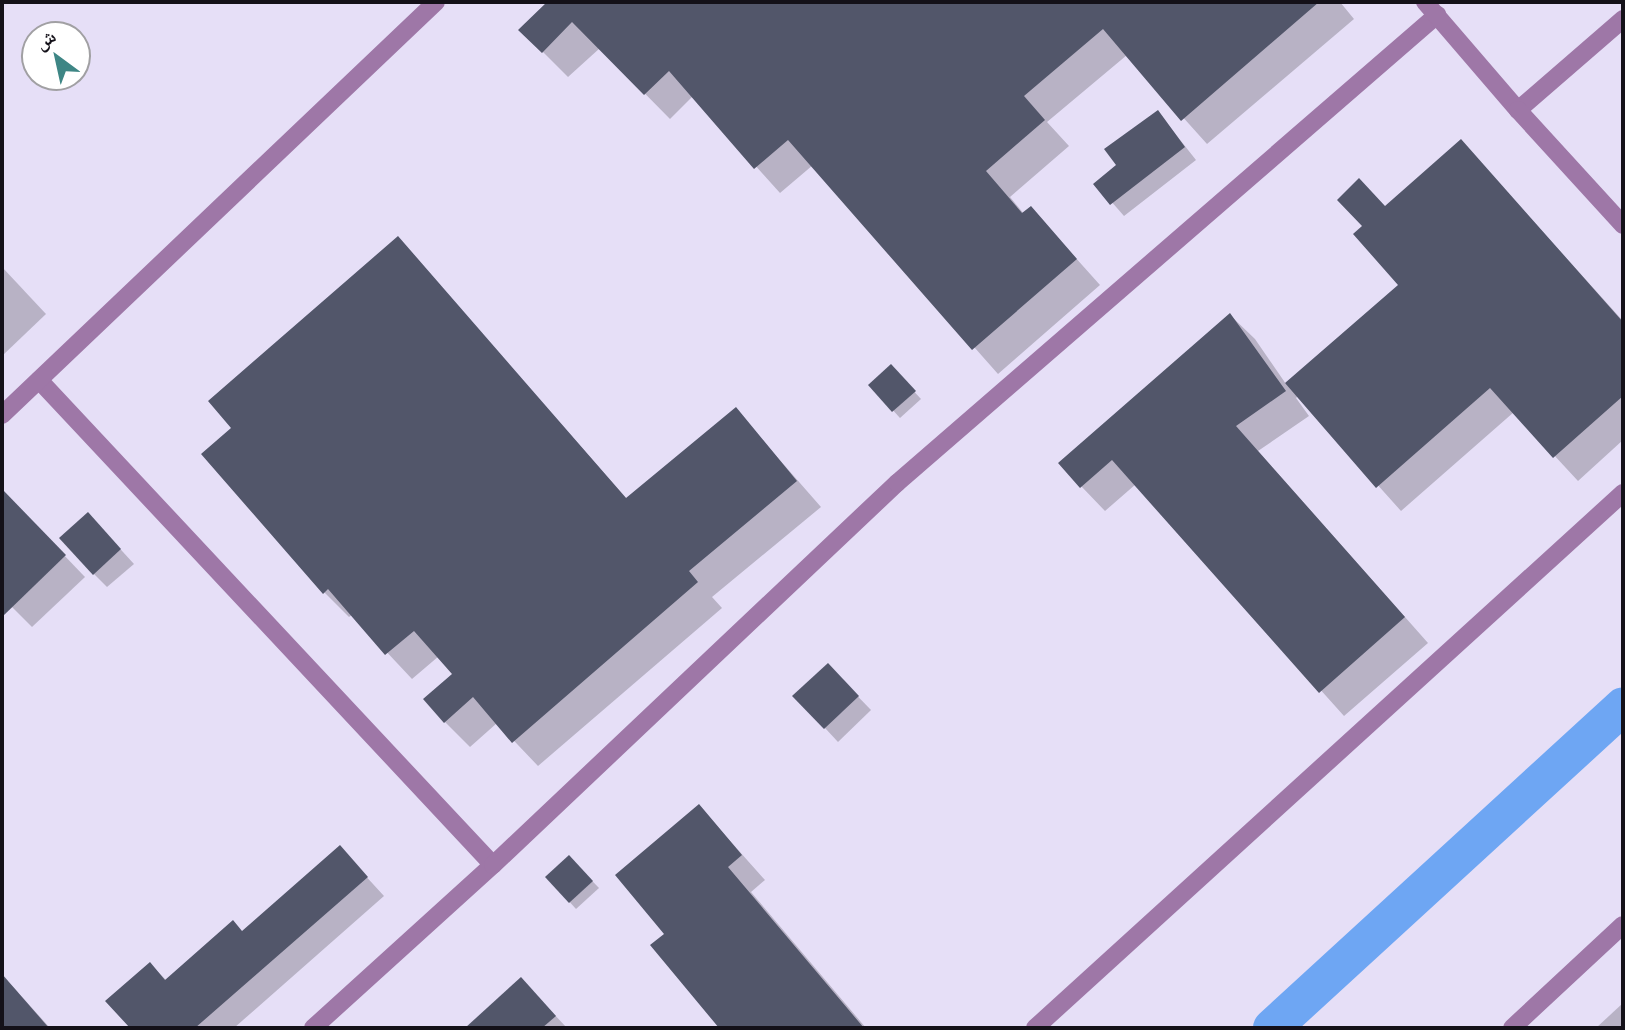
<!DOCTYPE html>
<html>
<head>
<meta charset="utf-8">
<style>
  body { margin:0 }
  #map { position:relative; width:1625px; height:1030px; overflow:hidden; background:#e6dff7; font-family:Bitter,"Noto Naskh Arabic",serif }
  div>[style] { position:absolute }
  .shadow>* { inset:0; background:#0003 }
  .canal>* { height:38px; margin:-19px; padding:0 19px; transform-origin:19px; border-radius:19px; background:#6ea6f3 }
  .building>* { inset:0; background:#52566a }
  .minor>* { height:18px; margin:-9px; padding:0 9px; transform-origin:9px; border-radius:9px; background:#9e77a7 }
  .tertiary>* { height:18px; margin:-9px; padding:0 9px; transform-origin:9px; border-radius:9px; background:#9e77a7 }
  span { translate:-50% -50%; white-space:nowrap; text-align:center; line-height:1.15; -webkit-text-stroke:7px #fff; paint-order:stroke }
  .frame { position:absolute; inset:0; border:4px solid #141119; pointer-events:none }
  .north { position:absolute; left:21px; top:21px; width:70px; height:70px; box-sizing:border-box; background:#fff; border:2px solid #a1a0a3; border-radius:50%; rotate:327deg; font-size:19px; font-weight:700; line-height:28px; text-align:center; color:#141119 }
  .north::after { content:''; display:block; margin:auto; width:24px; height:32px; background:#3e8685; clip-path:polygon(50% 0,100% 100%,50% 72%,0 100%) }
</style>
</head>
<body>
<div id="map">
  <div class="shadow">
    <div style="clip-path:polygon(549px 2px,1340px 2px,1354px 19px,1207px 144px,1127px 55px,1047px 122px,1069px 146px,1010px 197px,1024px 214px,1031px 208px,1100px 285px,998px 374px,813px 165px,780px 193px,693px 96px,670px 119px,600px 48px,568px 77px,521px 30px)"></div>
    <div style="clip-path:polygon(1158px 112px,1196px 160px,1124px 216px,1096px 184px,1119px 165px)"></div>
    <div style="clip-path:polygon(1461px 141px,1623px 321px,1623px 440px,1578px 481px,1514px 412px,1401px 511px,1298px 396px,1296px 398px,1309px 416px,1258px 451px,1428px 643px,1344px 716px,1136px 484px,1105px 511px,1081px 486px,1230px 315px,1255px 339px,1286px 384px,1401px 285px,1385px 208px)"></div>
    <div style="clip-path:polygon(398px 239px,627px 499px,736px 410px,821px 507px,712px 597px,722px 608px,538px 766px,497px 723px,470px 747px,445px 722px,455px 674px,439px 656px,412px 679px,352px 615px,349px 617px,324px 592px,234px 428px)"></div>
    <div style="clip-path:polygon(2px 267px,46px 314px,2px 356px)"></div>
    <div style="clip-path:polygon(897px 373px,921px 399px,900px 418px,870px 385px)"></div>
    <div style="clip-path:polygon(11px 500px,85px 577px,32px 627px,2px 597px,2px 509px)"></div>
    <div style="clip-path:polygon(101px 528px,134px 564px,107px 587px,94px 574px)"></div>
    <div style="clip-path:polygon(841px 679px,871px 710px,838px 742px,825px 728px)"></div>
    <div style="clip-path:polygon(699px 806px,765px 880px,751px 892px,866px 1028px,722px 1028px,652px 946px,666px 934px)"></div>
    <div style="clip-path:polygon(340px 848px,384px 896px,234px 1028px,132px 1028px,108px 1001px,150px 964px,167px 981px,243px 933px)"></div>
    <div style="clip-path:polygon(569px 857px,599px 888px,576px 909px,547px 877px)"></div>
    <div style="clip-path:polygon(2px 976px,14px 988px,50px 1028px,2px 1028px)"></div>
    <div style="clip-path:polygon(521px 979px,567px 1028px,468px 1028px)"></div>
    <div style="clip-path:polygon(1623px 1003px,1623px 1028px,1596px 1028px)"></div>
  </div>
  <div class="canal">
    <div style="left:1272px;top:1028px;width:476px;rotate:-42.5deg"></div>
  </div>
  <div class="building">
    <div style="clip-path:polygon(547px 2px,1319px 2px,1181px 121px,1103px 29px,1024px 96px,1045px 120px,986px 171px,1022px 213px,1031px 206px,1077px 259px,972px 350px,788px 140px,754px 169px,669px 71px,644px 95px,572px 22px,542px 53px,518px 30px)"></div>
    <div style="clip-path:polygon(1158px 110px,1185px 147px,1110px 205px,1093px 184px,1116px 165px,1104px 149px)"></div>
    <div style="clip-path:polygon(1461px 139px,1623px 322px,1623px 396px,1553px 458px,1490px 388px,1376px 488px,1285px 383px,1398px 285px,1353px 234px,1362px 226px,1337px 200px,1359px 178px,1385px 206px)"></div>
    <div style="clip-path:polygon(398px 236px,626px 498px,736px 407px,797px 481px,689px 571px,698px 582px,512px 743px,473px 697px,444px 723px,423px 699px,452px 674px,414px 631px,385px 655px,328px 589px,323px 594px,201px 454px,231px 428px,208px 401px)"></div>
    <div style="clip-path:polygon(1230px 313px,1286px 391px,1236px 426px,1405px 617px,1319px 693px,1112px 460px,1080px 488px,1058px 463px)"></div>
    <div style="clip-path:polygon(891px 364px,916px 391px,892px 412px,868px 385px)"></div>
    <div style="clip-path:polygon(2px 489px,66px 555px,2px 617px)"></div>
    <div style="clip-path:polygon(88px 512px,121px 549px,93px 575px,59px 538px)"></div>
    <div style="clip-path:polygon(828px 663px,859px 696px,824px 729px,792px 696px)"></div>
    <div style="clip-path:polygon(699px 804px,742px 855px,728px 867px,864px 1028px,719px 1028px,650px 945px,664px 934px,615px 875px)"></div>
    <div style="clip-path:polygon(340px 845px,368px 877px,195px 1028px,130px 1028px,105px 1001px,150px 962px,165px 980px,233px 920px,242px 931px)"></div>
    <div style="clip-path:polygon(569px 855px,593px 881px,569px 903px,545px 877px)"></div>
    <div style="clip-path:polygon(2px 974px,49px 1028px,2px 1028px)"></div>
    <div style="clip-path:polygon(521px 977px,556px 1016px,542px 1028px,465px 1028px)"></div>
  </div>
  <div class="minor">
    <div style="left:1518px;top:110px;width:139px;rotate:-40.9deg"></div>
    <div style="left:39px;top:380px;width:664px;rotate:46.89deg"></div>
    <div style="left:2px;top:415px;width:599px;rotate:-43.58deg"></div>
    <div style="left:313px;top:1028px;width:243px;rotate:-42.2deg"></div>
    <div style="left:493px;top:865px;width:556px;rotate:-43.4deg"></div>
    <div style="left:897px;top:483px;width:715px;rotate:-40.91deg"></div>
    <div style="left:1035px;top:1028px;width:795px;rotate:-42.3deg"></div>
    <div style="left:1512px;top:1028px;width:151px;rotate:-42.9deg"></div>
  </div>
  <div class="tertiary">
    <div style="left:1425px;top:2px;width:143px;rotate:49.3deg"></div>
    <div style="left:1518px;top:110px;width:156px;rotate:47.6deg"></div>
  </div>
  <div class="frame"></div>
  <div class="north">ش</div>
</div>
</body>
</html>
